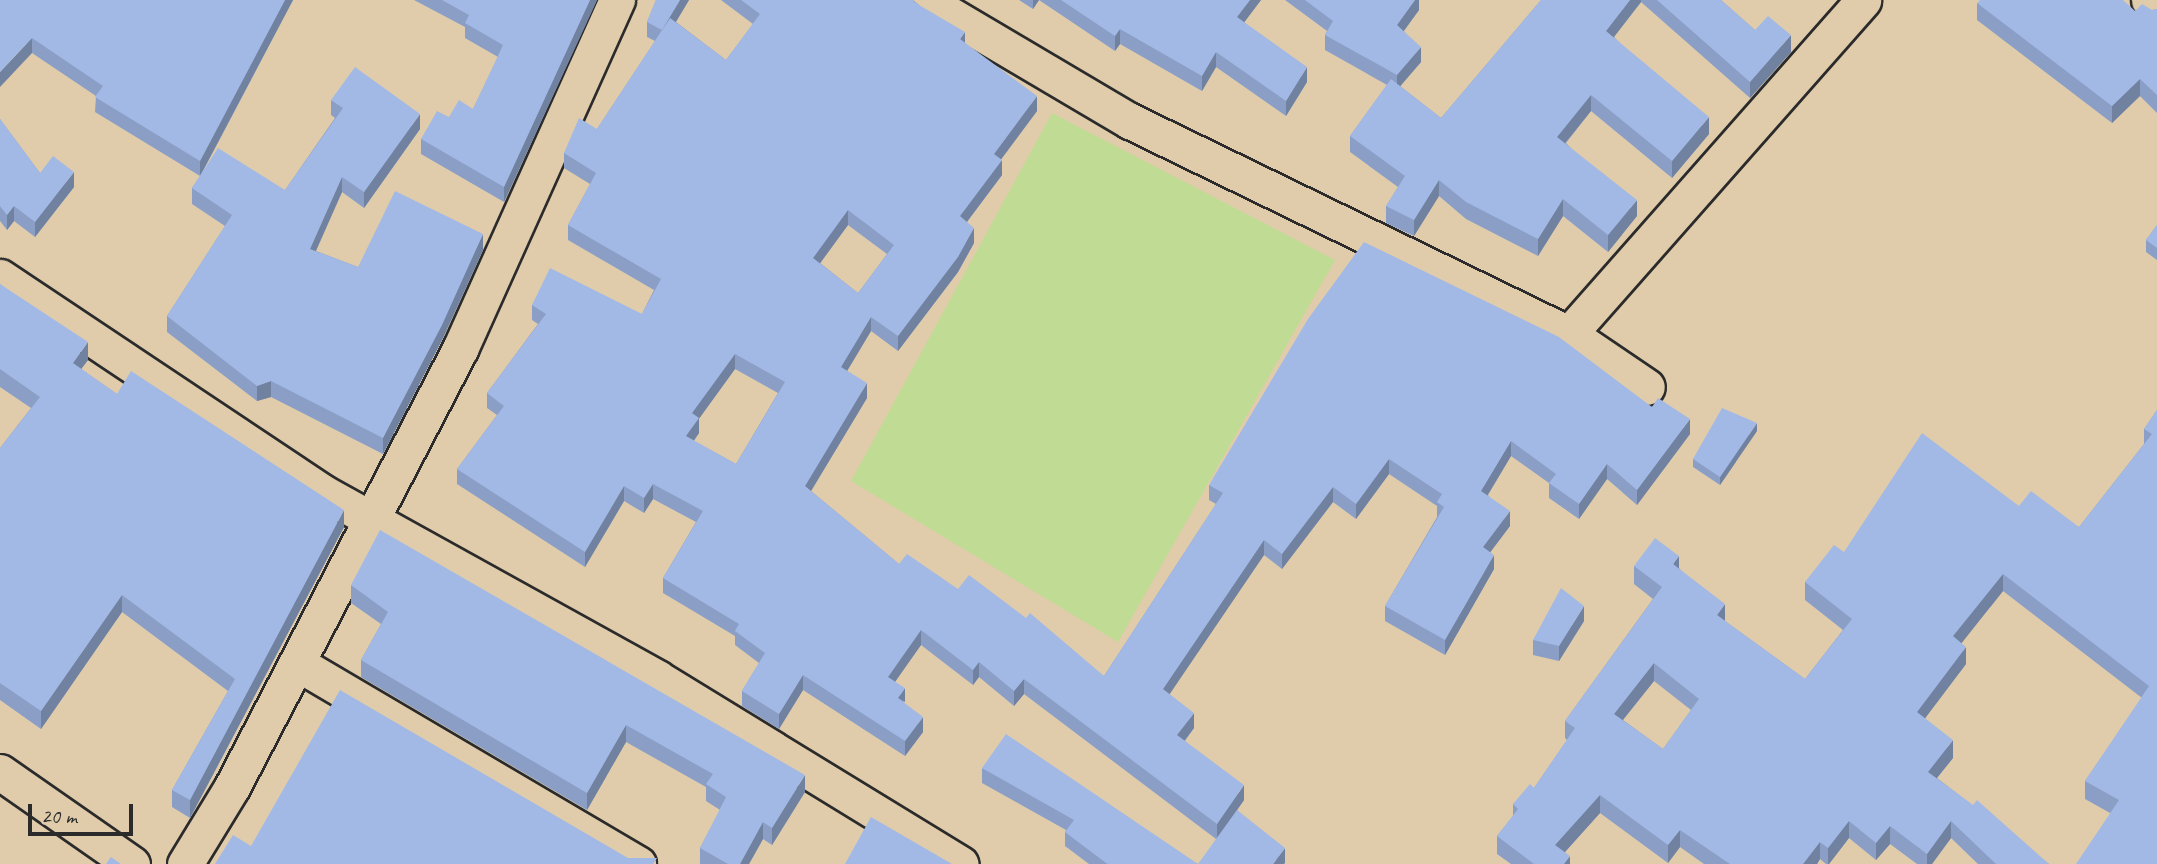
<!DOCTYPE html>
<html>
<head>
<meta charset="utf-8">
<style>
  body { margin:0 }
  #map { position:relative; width:2157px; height:864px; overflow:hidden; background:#e0ccaa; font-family:Caveat,sans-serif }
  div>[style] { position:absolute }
  .green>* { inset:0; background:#c0db93 }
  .roads { filter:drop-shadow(2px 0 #2b2b2b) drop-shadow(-2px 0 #2b2b2b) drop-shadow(0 2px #2b2b2b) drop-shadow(0 -2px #2b2b2b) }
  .minor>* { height:35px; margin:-17.5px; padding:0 17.5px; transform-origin:17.5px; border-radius:17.5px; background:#e0ccaa }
  .wall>* { inset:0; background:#8b9fc6 }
  .shaded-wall>* { inset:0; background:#7182a1 }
  .building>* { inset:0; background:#a2b9e6 }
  span { translate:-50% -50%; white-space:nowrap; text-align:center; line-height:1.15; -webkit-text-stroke:5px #e0ccaa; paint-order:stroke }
  .scale { position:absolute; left:28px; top:804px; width:105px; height:32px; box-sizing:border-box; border:4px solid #2b2b2b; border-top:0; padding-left:9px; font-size:21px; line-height:24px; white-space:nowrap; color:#2b2b2b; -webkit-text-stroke:5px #e0ccaa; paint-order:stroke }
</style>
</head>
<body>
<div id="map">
  <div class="green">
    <div style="clip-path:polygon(1052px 113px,1335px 260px,1118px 642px,851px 481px)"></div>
  </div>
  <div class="roads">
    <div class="minor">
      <div style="left:925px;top:0;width:238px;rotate:30.6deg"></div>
      <div style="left:1130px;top:121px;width:488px;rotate:25.9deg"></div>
      <div style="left:1569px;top:334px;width:94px;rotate:34.2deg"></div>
      <div style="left:2149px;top:0;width:11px;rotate:45deg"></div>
      <div style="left:0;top:277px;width:387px;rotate:33.7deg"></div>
      <div style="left:322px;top:492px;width:383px;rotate:29deg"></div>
      <div style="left:657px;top:678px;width:356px;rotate:31.5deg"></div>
      <div style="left:1569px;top:334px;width:445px;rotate:-48.6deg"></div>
      <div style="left:297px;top:663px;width:396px;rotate:30.5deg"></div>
      <div style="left:0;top:772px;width:161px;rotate:34.9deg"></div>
      <div style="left:185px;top:864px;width:90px;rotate:-58.6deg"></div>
      <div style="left:232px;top:787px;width:494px;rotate:-62.5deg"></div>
      <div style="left:460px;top:349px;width:383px;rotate:-65.8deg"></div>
    </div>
  </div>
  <div class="wall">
    <div style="clip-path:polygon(0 0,293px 0,201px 175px,285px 190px,335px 118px,331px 115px,331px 100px,420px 129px,364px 208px,342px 192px,316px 251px,358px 267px,483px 250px,442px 340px,383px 454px,271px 397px,257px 401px,167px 332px,167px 316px,225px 226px,192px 204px,192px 188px,200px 176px,95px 112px,96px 96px,32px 53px)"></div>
    <div style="clip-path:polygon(414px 0,597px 0,504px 202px,421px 154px,421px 139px,449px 117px,473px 109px,498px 57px,465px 38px,465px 27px)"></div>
    <div style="clip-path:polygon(evenodd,656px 0,689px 0,676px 22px,726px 60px,753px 24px,721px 0,913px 0,965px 43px,1037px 111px,1001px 159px,1002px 175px,967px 222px,974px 243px,958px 272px,898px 351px,871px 331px,847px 371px,867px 398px,811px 491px,899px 564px,958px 589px,1104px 676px,1216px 504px,1209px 500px,1209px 485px,1652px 407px,1690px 434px,1637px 505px,1607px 479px,1579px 519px,1549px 498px,1549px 483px,1511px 456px,1488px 495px,1510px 526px,1490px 552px,1494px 569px,1445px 655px,1385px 621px,1385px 606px,1437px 517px,1437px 506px,1389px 474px,1356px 519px,1333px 502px,1282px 569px,1264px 555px,1169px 694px,1194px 728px,1185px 741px,1244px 800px,1237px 810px,1285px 863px,1216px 839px,1024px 694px,1014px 706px,979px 677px,973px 685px,921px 645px,895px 681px,904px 703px,923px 732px,905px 756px,803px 690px,779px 729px,742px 706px,742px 691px,759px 663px,735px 645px,735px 636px,663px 593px,663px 578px,696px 522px,653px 499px,644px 513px,624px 501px,585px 567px,457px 484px,457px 469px,497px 415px,487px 408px,487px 393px,538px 324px,532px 320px,532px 305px,642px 314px,654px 290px,568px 240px,568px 225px,590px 184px,564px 168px,564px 153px,597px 129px,655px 41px,647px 37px,647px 22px,656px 0,848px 225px,887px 254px,858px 293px,820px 263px,848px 225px,656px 0,735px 369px,778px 393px,736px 464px,694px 441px,699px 433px,699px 418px,735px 369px)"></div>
    <div style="clip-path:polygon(1019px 0,1261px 0,1244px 22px,1307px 82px,1286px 116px,1216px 67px,1202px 91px,1120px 44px,1115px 51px,1039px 0,1033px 9px)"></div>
    <div style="clip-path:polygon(1285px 0,1419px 0,1419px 10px,1404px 31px,1421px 62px,1400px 86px,1441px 118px,1541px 0,1721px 0,1755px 30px,1791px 52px,1750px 98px,1641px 2px,1614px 37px,1709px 134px,1672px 178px,1591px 111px,1566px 143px,1637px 216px,1608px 252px,1563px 216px,1538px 256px,1466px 219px,1439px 196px,1414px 236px,1386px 223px,1386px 206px,1398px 187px,1350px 152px,1350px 136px,1387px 85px,1325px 50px,1325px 35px,1327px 31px)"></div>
    <div style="clip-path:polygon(1977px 3px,2135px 11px,2152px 10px,2157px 9px,2157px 113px,2140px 96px,2112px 123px,1977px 20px)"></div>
    <div style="clip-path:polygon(0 119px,40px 173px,74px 187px,35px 237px,14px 221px,7px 230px,0 221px)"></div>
    <div style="clip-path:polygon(2157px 225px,2157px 260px,2146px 252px,2146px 240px)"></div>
    <div style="clip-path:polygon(0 284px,88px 360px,81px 369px,117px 394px,344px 527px,190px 818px,172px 807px,172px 790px,228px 691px,122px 612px,41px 729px,0 700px,0 448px,31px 408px,0 387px)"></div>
    <div style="clip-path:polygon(evenodd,2157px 410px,2157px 864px,2110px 813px,2085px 799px,2085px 781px,2142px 698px,2003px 591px,1961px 643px,1966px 664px,1925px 718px,1953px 758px,1937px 778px,2049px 864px,1978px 864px,1951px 838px,1932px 864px,1917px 864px,1890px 844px,1876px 860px,1849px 838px,1829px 864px,1826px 864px,1820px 859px,1817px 864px,1704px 864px,1680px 847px,1668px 863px,1600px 813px,1565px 852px,1570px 864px,1511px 864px,1497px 854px,1497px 836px,1513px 816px,1513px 804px,1534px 788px,1567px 740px,1565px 738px,1565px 721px,1653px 599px,1634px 584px,1634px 566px,1679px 568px,1725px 621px,1805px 679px,1843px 630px,1805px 600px,1805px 582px,1844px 552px,2019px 506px,2079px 527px,2144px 444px,2144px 429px,2157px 410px,1654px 681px,1691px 710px,1663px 749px,1623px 720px,1654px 681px)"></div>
    <div style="clip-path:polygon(1757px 431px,1720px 485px,1693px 467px,1693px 459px)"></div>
    <div style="clip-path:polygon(351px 585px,805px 792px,772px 845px,763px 839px,749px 864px,700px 864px,700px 848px,720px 810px,706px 801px,706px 787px,626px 742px,587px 810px,361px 677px,361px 660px,381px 624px,351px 603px)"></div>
    <div style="clip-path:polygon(1584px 621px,1559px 661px,1533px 655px,1533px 640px)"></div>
    <div style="clip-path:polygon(982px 768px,1198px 864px,1089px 864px,1065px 846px,1065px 832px,1066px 830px,982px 783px)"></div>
  </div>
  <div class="shaded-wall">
    <div style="clip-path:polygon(285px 0,293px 0,200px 176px,200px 161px)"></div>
    <div style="clip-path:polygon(590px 0,597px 0,504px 202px,504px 187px)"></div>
    <div style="clip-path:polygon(680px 0,689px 0,662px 45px,662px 30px)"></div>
    <div style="clip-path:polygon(1033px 0,1039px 0,1033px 9px)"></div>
    <div style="clip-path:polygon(1250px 0,1261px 0,1237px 32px,1237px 17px)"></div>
    <div style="clip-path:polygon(1415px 0,1419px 0,1419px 10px,1397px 40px,1397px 25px)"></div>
    <div style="clip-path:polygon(1630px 0,1641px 0,1641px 2px,1606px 47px,1606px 31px)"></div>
    <div style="clip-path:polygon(1120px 29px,1120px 44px,1115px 51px,1115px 36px)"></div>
    <div style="clip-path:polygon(965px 32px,965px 47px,960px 39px)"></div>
    <div style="clip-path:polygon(1791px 35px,1791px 52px,1750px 98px,1750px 82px)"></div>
    <div style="clip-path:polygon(32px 38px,32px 53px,0 87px,0 72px)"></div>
    <div style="clip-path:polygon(1421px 47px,1421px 62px,1397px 90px,1397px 75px)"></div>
    <div style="clip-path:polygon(1216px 52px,1216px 67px,1202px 91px,1202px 76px)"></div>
    <div style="clip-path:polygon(1307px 67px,1307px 82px,1286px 116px,1286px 101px)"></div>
    <div style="clip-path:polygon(2140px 79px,2140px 96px,2112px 123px,2112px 106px)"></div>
    <div style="clip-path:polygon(1591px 95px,1591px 111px,1557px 153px,1557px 137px)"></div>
    <div style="clip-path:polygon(1037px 96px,1037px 111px,994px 169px,994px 154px)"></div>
    <div style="clip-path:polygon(420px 114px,420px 129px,364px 208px,364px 192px)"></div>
    <div style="clip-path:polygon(1709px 117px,1709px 134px,1672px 178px,1672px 161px)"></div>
    <div style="clip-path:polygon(1002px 160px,1002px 175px,960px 231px,960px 216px)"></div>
    <div style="clip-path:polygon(74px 172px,74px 187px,35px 237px,35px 222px)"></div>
    <div style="clip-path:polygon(342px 177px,342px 192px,310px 264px,310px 249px)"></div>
    <div style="clip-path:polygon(1439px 180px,1439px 196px,1414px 236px,1414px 220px)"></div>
    <div style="clip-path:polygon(1563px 199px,1563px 216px,1538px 256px,1538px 239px)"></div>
    <div style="clip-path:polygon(1637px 200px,1637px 216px,1608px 252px,1608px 235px)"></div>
    <div style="clip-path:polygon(14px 206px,14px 221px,7px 230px,7px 215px)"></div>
    <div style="clip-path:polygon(848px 210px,848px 225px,813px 273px,813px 258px)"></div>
    <div style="clip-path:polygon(974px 228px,974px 243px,958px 272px,898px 351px,898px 336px)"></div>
    <div style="clip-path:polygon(483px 234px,483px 250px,442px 340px,383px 454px,383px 438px)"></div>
    <div style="clip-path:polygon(871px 317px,871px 331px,841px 381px,841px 367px)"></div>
    <div style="clip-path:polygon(88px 342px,88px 360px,73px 380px,73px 363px)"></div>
    <div style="clip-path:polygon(735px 354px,735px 369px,696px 423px,699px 418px,699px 433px,686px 451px,686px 436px,692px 413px)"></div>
    <div style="clip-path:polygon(271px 381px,271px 397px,257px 401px,257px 386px)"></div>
    <div style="clip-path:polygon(867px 383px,867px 398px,805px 501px,805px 486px)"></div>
    <div style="clip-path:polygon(1690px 419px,1690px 434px,1637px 505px,1637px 490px)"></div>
    <div style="clip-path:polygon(1757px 423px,1757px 431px,1720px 485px,1720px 477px)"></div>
    <div style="clip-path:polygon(1511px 441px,1511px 456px,1481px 506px,1481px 491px)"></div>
    <div style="clip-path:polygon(1389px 459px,1389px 474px,1356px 519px,1356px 504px)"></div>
    <div style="clip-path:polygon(1607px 464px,1607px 479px,1579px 519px,1579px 504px)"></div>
    <div style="clip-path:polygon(653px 484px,653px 499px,644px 513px,644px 498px)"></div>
    <div style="clip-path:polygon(624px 486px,624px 501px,585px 567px,585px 552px)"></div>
    <div style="clip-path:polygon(1333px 487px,1333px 502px,1282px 569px,1282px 554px)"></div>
    <div style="clip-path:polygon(344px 510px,344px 527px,190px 818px,190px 800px)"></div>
    <div style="clip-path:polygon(1510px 511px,1510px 526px,1483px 562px,1483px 547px)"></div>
    <div style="clip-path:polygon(1264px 540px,1264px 555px,1163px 704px,1163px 689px)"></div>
    <div style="clip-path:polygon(1494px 555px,1494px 569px,1445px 655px,1445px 640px)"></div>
    <div style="clip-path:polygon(1679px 556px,1679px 574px,1673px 564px)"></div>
    <div style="clip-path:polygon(2003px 574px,2003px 591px,1953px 654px,1953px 636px)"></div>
    <div style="clip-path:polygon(122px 595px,122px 612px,41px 729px,41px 711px)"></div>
    <div style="clip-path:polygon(1725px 604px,1725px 622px,1717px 615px)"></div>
    <div style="clip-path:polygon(1584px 606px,1584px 621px,1559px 661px,1559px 646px)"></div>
    <div style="clip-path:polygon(921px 630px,921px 645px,888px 692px,888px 677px)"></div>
    <div style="clip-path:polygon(1966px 647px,1966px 664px,1917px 729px,1917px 712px)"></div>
    <div style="clip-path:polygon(979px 662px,979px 677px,973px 685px,973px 670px)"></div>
    <div style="clip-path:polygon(1654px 663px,1654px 681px,1614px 731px,1614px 714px)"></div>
    <div style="clip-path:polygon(803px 675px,803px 690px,779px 729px,779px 714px)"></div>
    <div style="clip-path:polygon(1024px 679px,1024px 694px,1014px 706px,1014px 691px)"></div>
    <div style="clip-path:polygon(905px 688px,905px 702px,898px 698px)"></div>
    <div style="clip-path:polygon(1194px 713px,1194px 728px,1177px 750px,1177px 735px)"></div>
    <div style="clip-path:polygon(923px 717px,923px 732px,905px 756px,905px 741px)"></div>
    <div style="clip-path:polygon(626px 725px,626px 742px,587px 810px,587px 793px)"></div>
    <div style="clip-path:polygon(1953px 740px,1953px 758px,1928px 789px,1928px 772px)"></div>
    <div style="clip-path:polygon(805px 775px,805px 792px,772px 845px,772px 828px)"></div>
    <div style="clip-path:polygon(1244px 785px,1244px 800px,1217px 839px,1217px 824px)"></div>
    <div style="clip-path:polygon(1600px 795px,1600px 813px,1555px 863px,1555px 845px)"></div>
    <div style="clip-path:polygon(1849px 821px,1849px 838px,1829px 864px,1828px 864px,1828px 848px)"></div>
    <div style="clip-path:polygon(1951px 821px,1951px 838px,1932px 864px,1927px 864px,1927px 854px)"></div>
    <div style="clip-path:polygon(763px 822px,763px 839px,749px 864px,740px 864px)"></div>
    <div style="clip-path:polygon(1890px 826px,1890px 844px,1876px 860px,1876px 843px)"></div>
    <div style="clip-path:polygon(1680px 830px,1680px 847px,1668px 863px,1668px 845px)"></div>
    <div style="clip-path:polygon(1820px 842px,1820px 859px,1817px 864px,1803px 864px)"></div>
    <div style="clip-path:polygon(1285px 848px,1285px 863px,1284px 864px,1273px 864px)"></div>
    <div style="clip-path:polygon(1570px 856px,1570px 864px,1564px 864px)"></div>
  </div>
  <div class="building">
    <div style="clip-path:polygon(0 0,285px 0,200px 161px,95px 97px,103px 86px,32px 38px,0 72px)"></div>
    <div style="clip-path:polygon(442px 0,590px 0,504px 187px,421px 139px,437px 111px,449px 117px,459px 100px,473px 109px,503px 45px,465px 23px,469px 15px)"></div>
    <div style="clip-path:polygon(656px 0,680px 0,662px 30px,647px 22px)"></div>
    <div style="clip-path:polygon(evenodd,741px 0,913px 0,914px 2px,965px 32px,960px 39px,1037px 96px,994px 154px,1002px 160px,960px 216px,974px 228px,958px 257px,898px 336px,871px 317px,841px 367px,867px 383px,805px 486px,899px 564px,907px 554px,958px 589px,969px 575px,1026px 618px,1030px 613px,1104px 676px,1223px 493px,1209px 485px,1308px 319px,1364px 242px,1559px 337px,1652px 407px,1658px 398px,1690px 419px,1637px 490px,1607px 464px,1579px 504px,1549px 483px,1556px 474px,1511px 441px,1481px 491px,1510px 511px,1483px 547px,1494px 555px,1445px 640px,1385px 606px,1444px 507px,1437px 502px,1442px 494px,1389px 459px,1356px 504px,1333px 487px,1282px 554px,1264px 540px,1163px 689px,1194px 713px,1177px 735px,1244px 785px,1217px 824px,1024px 679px,1014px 691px,979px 662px,973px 670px,921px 630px,888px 677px,905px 688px,898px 698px,923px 717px,905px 741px,803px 675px,779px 714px,742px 691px,765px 653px,735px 631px,739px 624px,663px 578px,703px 511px,653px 484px,644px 498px,624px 486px,585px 552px,457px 469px,504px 406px,487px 393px,546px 314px,532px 305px,550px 268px,642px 314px,661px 279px,568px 225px,596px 173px,564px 153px,579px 118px,597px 129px,670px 18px,726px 60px,760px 14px,741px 0,848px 210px,894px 245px,858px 293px,813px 258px,848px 210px,741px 0,735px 354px,785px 382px,736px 464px,686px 436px,699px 418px,692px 413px,735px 354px)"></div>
    <div style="clip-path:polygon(1061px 0,1250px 0,1237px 17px,1307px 67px,1286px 101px,1216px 52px,1202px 76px,1120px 29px,1115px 36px)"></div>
    <div style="clip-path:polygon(1305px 0,1415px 0,1397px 25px,1421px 47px,1397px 75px,1325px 35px,1333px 21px)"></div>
    <div style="clip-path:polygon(1541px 0,1630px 0,1606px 31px,1709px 117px,1672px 161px,1591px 95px,1557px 137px,1637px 200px,1608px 235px,1563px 199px,1538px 239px,1466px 202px,1439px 180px,1414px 220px,1386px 206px,1405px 176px,1350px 136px,1391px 79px,1441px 118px)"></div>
    <div style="clip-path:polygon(1657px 0,1721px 0,1755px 30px,1768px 16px,1791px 35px,1750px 82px)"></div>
    <div style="clip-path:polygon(1980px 0,2123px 0,2135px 11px,2142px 4px,2152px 10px,2157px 9px,2157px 95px,2140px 79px,2112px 106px,1977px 3px)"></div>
    <div style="clip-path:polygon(355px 67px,420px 114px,364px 192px,342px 177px,310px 249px,358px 267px,395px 191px,483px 234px,442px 325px,383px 438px,271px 381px,257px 386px,167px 316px,232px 215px,192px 188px,218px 148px,285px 190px,343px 108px,331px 100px)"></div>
    <div style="clip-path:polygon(0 119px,40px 173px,53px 156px,74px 172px,35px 222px,14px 206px,7px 215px,0 206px)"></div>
    <div style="clip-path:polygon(2157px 225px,2157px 248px,2146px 240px)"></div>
    <div style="clip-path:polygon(0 284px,88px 342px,73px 363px,117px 394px,131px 371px,344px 510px,190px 800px,172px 790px,235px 679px,122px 595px,41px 711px,0 683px,0 448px,40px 397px,0 369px)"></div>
    <div style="clip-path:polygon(1722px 408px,1757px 423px,1720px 477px,1693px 459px)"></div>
    <div style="clip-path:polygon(evenodd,2157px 410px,2157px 864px,2076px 864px,2119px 800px,2085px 781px,2149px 686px,2003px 574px,1953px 636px,1966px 647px,1917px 712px,1953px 740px,1928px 772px,1973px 805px,1977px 800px,2049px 864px,1996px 864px,1951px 821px,1927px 854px,1890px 826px,1876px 843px,1849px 821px,1828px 848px,1820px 842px,1803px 864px,1730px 864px,1680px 830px,1668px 845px,1600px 795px,1555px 845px,1570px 856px,1564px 864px,1534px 864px,1497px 836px,1518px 809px,1513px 804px,1530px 784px,1534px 788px,1575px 728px,1565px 721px,1662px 587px,1634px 566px,1655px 538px,1679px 556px,1673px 564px,1725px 604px,1717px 615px,1805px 679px,1852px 619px,1805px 582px,1834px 545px,1844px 552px,1922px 433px,2019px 506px,2031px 491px,2079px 527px,2152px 434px,2144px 429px,2157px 410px,1654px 663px,1699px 699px,1663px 749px,1614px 714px,1654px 663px)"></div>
    <div style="clip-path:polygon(380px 530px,805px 775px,772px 828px,763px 822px,740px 864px,728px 864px,700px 848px,726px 797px,706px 784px,713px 774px,626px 725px,587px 793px,361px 660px,388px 612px,351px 585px)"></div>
    <div style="clip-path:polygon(1561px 588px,1584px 606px,1559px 646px,1533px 640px)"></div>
    <div style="clip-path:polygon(340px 690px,628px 858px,657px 858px,653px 864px,215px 864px,233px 835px,251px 846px)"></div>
    <div style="clip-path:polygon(1006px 734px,1198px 864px,1108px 864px,1106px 863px,1065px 832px,1074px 820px,982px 768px)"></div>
    <div style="clip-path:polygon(1237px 810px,1285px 848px,1273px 864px,1198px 864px)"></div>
    <div style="clip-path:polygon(871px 817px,952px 864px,845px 864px)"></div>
    <div style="clip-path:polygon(111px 857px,121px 864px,106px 864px)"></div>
  </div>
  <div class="scale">20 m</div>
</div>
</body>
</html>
